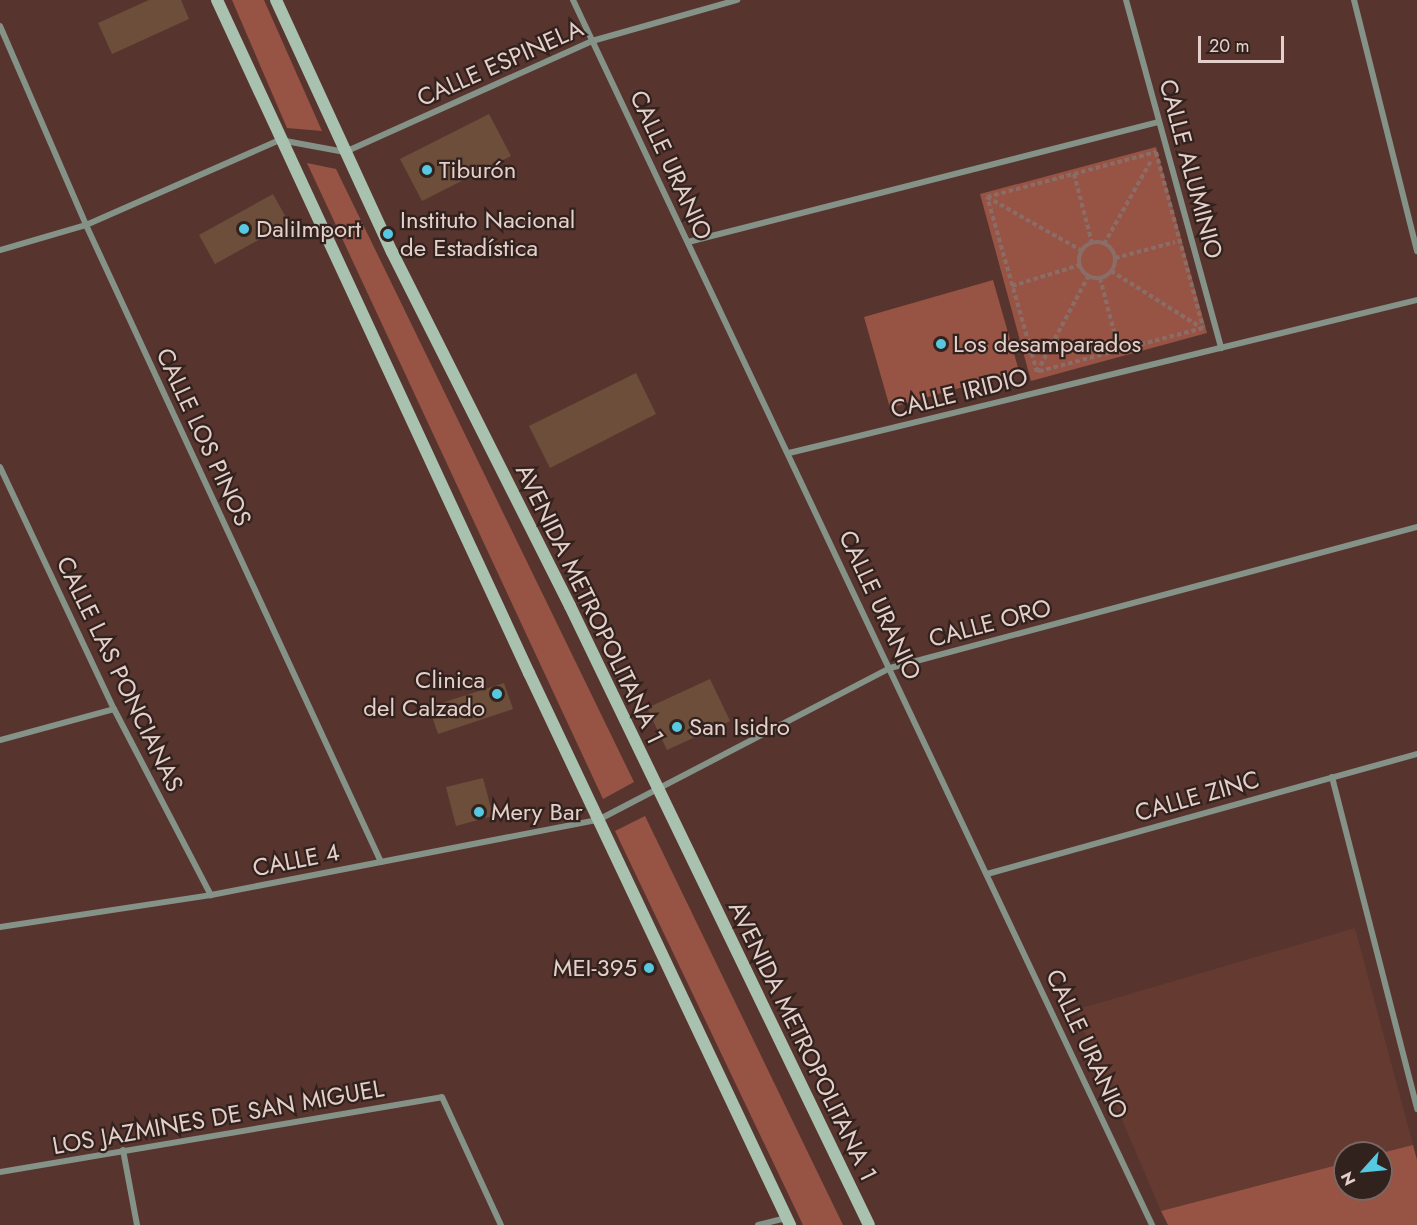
<!DOCTYPE html>
<html>
<head>
<meta charset="utf-8">
<style>
  body { margin:0 }
  #map { position:relative; width:1417px; height:1225px; overflow:hidden; background:#57352e; font-family:Jost,sans-serif }
  div>[style] { position:absolute }
  .built>* { inset:0; background:#643a31 }
  .green>* { inset:0; background:#975343 }
  .building>* { inset:0; background:#6d4e3b }
  .path>* { height:4px; margin-top:-2px; transform-origin:0; background:repeating-linear-gradient(90deg,#8b6d67 0 4.5px,transparent 0 7.5px) }
  .path>.ring { margin:-2px; padding:0; box-sizing:content-box; background:none; border:4px solid #8b6d67; border-radius:50% }
  .street>* { height:6px; margin:-3px; padding:0 3px; transform-origin:3px; border-radius:3px; background:#849287 }
  .secondary>* { height:12px; margin:-6px; padding:0 6px; transform-origin:6px; border-radius:6px; background:#a9c1af }
  .dots>* { width:16px; height:16px; translate:-50% -50%; box-sizing:border-box; border:3px solid #32221e; border-radius:50% }
  span { translate:-50% -50%; white-space:nowrap; text-align:center; line-height:1.15; -webkit-text-stroke:4.5px #32221e; paint-order:stroke }
  .street-label { font-size:24px; color:#e5cfca }
  .poi-label { font-size:24px; color:#e5cfca }
  .left { translate:0 -50%; text-align:left }
  .right { translate:-100% -50%; text-align:right }
  .north { position:absolute; left:1333px; top:1141px; width:60px; height:60px; box-sizing:border-box; background:#32221e; border:2px solid #7a6763; border-radius:50%; rotate:243deg; font-size:16px; font-weight:700; line-height:24px; text-align:center; color:#e5cfca }
  .north::after { content:''; display:block; margin:auto; width:21px; height:27px; background:#56c9e1; clip-path:polygon(50% 0,100% 100%,50% 72%,0 100%) }
  .scale { position:absolute; left:1198px; top:36px; width:86px; height:27px; box-sizing:border-box; border:3px solid #e5cfca; border-top:0; padding-left:8px; font-size:18px; line-height:21px; white-space:nowrap; color:#e5cfca; -webkit-text-stroke:4px #32221e; paint-order:stroke }
</style>
</head>
<body>
<div id="map">
  <div class="built">
    <div style="clip-path:polygon(1355px 928px,1413px 1145px,1381px 1153px,1345px 1153px,1345px 1163px,1161px 1211px,1075px 1010px)"></div>
  </div>
  <div class="green">
    <div style="clip-path:polygon(232px 0,264px 0,322px 131px,287px 128px)"></div>
    <div style="clip-path:polygon(1156px 147px,1207px 333px,1031px 381px,980px 194px)"></div>
    <div style="clip-path:polygon(307px 163px,336px 169px,634px 782px,603px 799px)"></div>
    <div style="clip-path:polygon(993px 280px,1019px 371px,890px 408px,864px 317px)"></div>
    <div style="clip-path:polygon(645px 816px,843px 1225px,803px 1225px,615px 831px)"></div>
    <div style="clip-path:polygon(1413px 1145px,1417px 1160px,1417px 1225px,1168px 1225px,1161px 1211px,1345px 1163px,1345px 1189px,1381px 1189px,1381px 1153px)"></div>
  </div>
  <div class="building">
    <div style="clip-path:polygon(149px 0,181px 0,189px 19px,112px 54px,98px 23px)"></div>
    <div style="clip-path:polygon(489px 114px,511px 156px,422px 201px,400px 159px)"></div>
    <div style="clip-path:polygon(273px 194px,289px 223px,215px 264px,199px 235px)"></div>
    <div style="clip-path:polygon(636px 373px,656px 414px,550px 468px,529px 426px)"></div>
    <div style="clip-path:polygon(710px 679px,730px 721px,667px 750px,647px 708px)"></div>
    <div style="clip-path:polygon(504px 683px,513px 709px,438px 734px,429px 707px)"></div>
    <div style="clip-path:polygon(483px 778px,493px 816px,456px 826px,446px 787px)"></div>
  </div>
  <div class="path">
    <div style="left:1156px;top:152px;width:182px;rotate:75deg"></div>
    <div style="left:1203px;top:328px;width:172px;rotate:165.2deg"></div>
    <div style="left:1037px;top:372px;width:182px;rotate:-105.9deg"></div>
    <div style="left:987px;top:197px;width:175px;rotate:-14.9deg"></div>
    <div style="left:1074px;top:174px;width:71px;rotate:75.4deg"></div>
    <div style="left:987px;top:197px;width:109px;rotate:29.6deg"></div>
    <div class="ring" style="left:1079px;top:242px;width:32px;height:32px"></div>
    <div style="left:1104px;top:244px;width:95px;rotate:-60.5deg"></div>
    <div style="left:1115px;top:258px;width:62px;rotate:-14.9deg"></div>
    <div style="left:1111px;top:271px;width:102px;rotate:32.1deg"></div>
    <div style="left:1100px;top:278px;width:75px;rotate:75.4deg"></div>
    <div style="left:1012px;top:286px;width:71px;rotate:-17.2deg"></div>
    <div style="left:1037px;top:372px;width:110px;rotate:-61.8deg"></div>
  </div>
  <div class="street">
    <div style="left:573px;top:0;width:1355px;rotate:64.7deg"></div>
    <div style="left:1126px;top:0;width:361px;rotate:74.7deg"></div>
    <div style="left:1354px;top:0;width:259px;rotate:75.9deg"></div>
    <div style="left:0;top:26px;width:217px;rotate:66.6deg"></div>
    <div style="left:86px;top:225px;width:702px;rotate:65.15deg"></div>
    <div style="left:688px;top:242px;width:486px;rotate:-14.3deg"></div>
    <div style="left:0;top:250px;width:90px;rotate:-16.2deg"></div>
    <div style="left:86px;top:225px;width:212px;rotate:-23.7deg"></div>
    <div style="left:280px;top:140px;width:66px;rotate:10.5deg"></div>
    <div style="left:345px;top:152px;width:271px;rotate:-24.2deg"></div>
    <div style="left:592px;top:41px;width:151px;rotate:-15.8deg"></div>
    <div style="left:789px;top:453px;width:646px;rotate:-13.69deg"></div>
    <div style="left:0;top:467px;width:268px;rotate:64.8deg"></div>
    <div style="left:114px;top:709px;width:210px;rotate:62.5deg"></div>
    <div style="left:0;top:740px;width:118px;rotate:-15.2deg"></div>
    <div style="left:1332px;top:777px;width:343px;rotate:75.6deg"></div>
    <div style="left:987px;top:874px;width:446px;rotate:-15.6deg"></div>
    <div style="left:0;top:927px;width:213px;rotate:-8.6deg"></div>
    <div style="left:211px;top:895px;width:394px;rotate:-11deg"></div>
    <div style="left:598px;top:820px;width:329px;rotate:-27.5deg"></div>
    <div style="left:890px;top:668px;width:546px;rotate:-14.98deg"></div>
    <div style="left:123px;top:1150px;width:76px;rotate:79.4deg"></div>
    <div style="left:0;top:1172px;width:448px;rotate:-9.6deg"></div>
    <div style="left:442px;top:1097px;width:141px;rotate:65.3deg"></div>
    <div style="left:758px;top:1225px;width:29px;rotate:-14deg"></div>
  </div>
  <div class="secondary">
    <div style="left:217px;top:0;width:742px;rotate:65.13deg"></div>
    <div style="left:529px;top:673px;width:611px;rotate:64.69deg"></div>
    <div style="left:276px;top:0;width:277px;rotate:65.3deg"></div>
    <div style="left:392px;top:252px;width:396px;rotate:63.3deg"></div>
    <div style="left:570px;top:606px;width:687px;rotate:64.22deg"></div>
  </div>
  <div class="dots">
    <div style="left:427px;top:170px;background:#56c9e1"></div>
    <div style="left:244px;top:229px;background:#56c9e1"></div>
    <div style="left:388px;top:234px;background:#56c9e1"></div>
    <div style="left:941px;top:344px;background:#56c9e1"></div>
    <div style="left:497px;top:694px;background:#56c9e1"></div>
    <div style="left:677px;top:727px;background:#56c9e1"></div>
    <div style="left:479px;top:812px;background:#56c9e1"></div>
    <div style="left:649px;top:968px;background:#56c9e1"></div>
  </div>
  <div class="street-label">
    <span style="left:500px;top:63px;rotate:-24deg">CALLE ESPINELA</span>
    <span style="left:671px;top:165px;rotate:65deg">CALLE URANIO</span>
    <span style="left:1191px;top:169px;rotate:75deg">CALLE ALUMINIO</span>
    <span style="left:959px;top:393px;rotate:-14deg">CALLE IRIDIO</span>
    <span style="left:204px;top:437px;rotate:65deg">CALLE LOS PINOS</span>
    <span style="left:590px;top:604px;rotate:64deg">AVENIDA METROPOLITANA 1</span>
    <span style="left:880px;top:605px;rotate:65deg">CALLE URANIO</span>
    <span style="left:990px;top:623px;rotate:-15deg">CALLE ORO</span>
    <span style="left:120px;top:674px;rotate:64deg">CALLE LAS PONCIANAS</span>
    <span style="left:1197px;top:796px;rotate:-16deg">CALLE ZINC</span>
    <span style="left:296px;top:860px;rotate:-11deg">CALLE 4</span>
    <span style="left:803px;top:1041px;rotate:64deg">AVENIDA METROPOLITANA 1</span>
    <span style="left:1087px;top:1044px;rotate:65deg">CALLE URANIO</span>
    <span style="left:218px;top:1117px;rotate:-10deg">LOS JAZMINES DE SAN MIGUEL</span>
  </div>
  <div class="poi-label">
    <span class="left" style="left:439px;top:170px">Tiburón</span>
    <span class="left" style="left:400px;top:234px">Instituto Nacional<br>de Estadística</span>
    <span class="left" style="left:256px;top:229px">DaliImport</span>
    <span class="left" style="left:953px;top:344px">Los desamparados</span>
    <span class="right" style="left:485px;top:694px">Clinica<br>del Calzado</span>
    <span class="left" style="left:689px;top:727px">San Isidro</span>
    <span class="left" style="left:491px;top:812px">Mery Bar</span>
    <span class="right" style="left:637px;top:968px">MEI-395</span>
  </div>
  <div class="north">N</div>
  <div class="scale">20 m</div>
</div>
</body>
</html>
